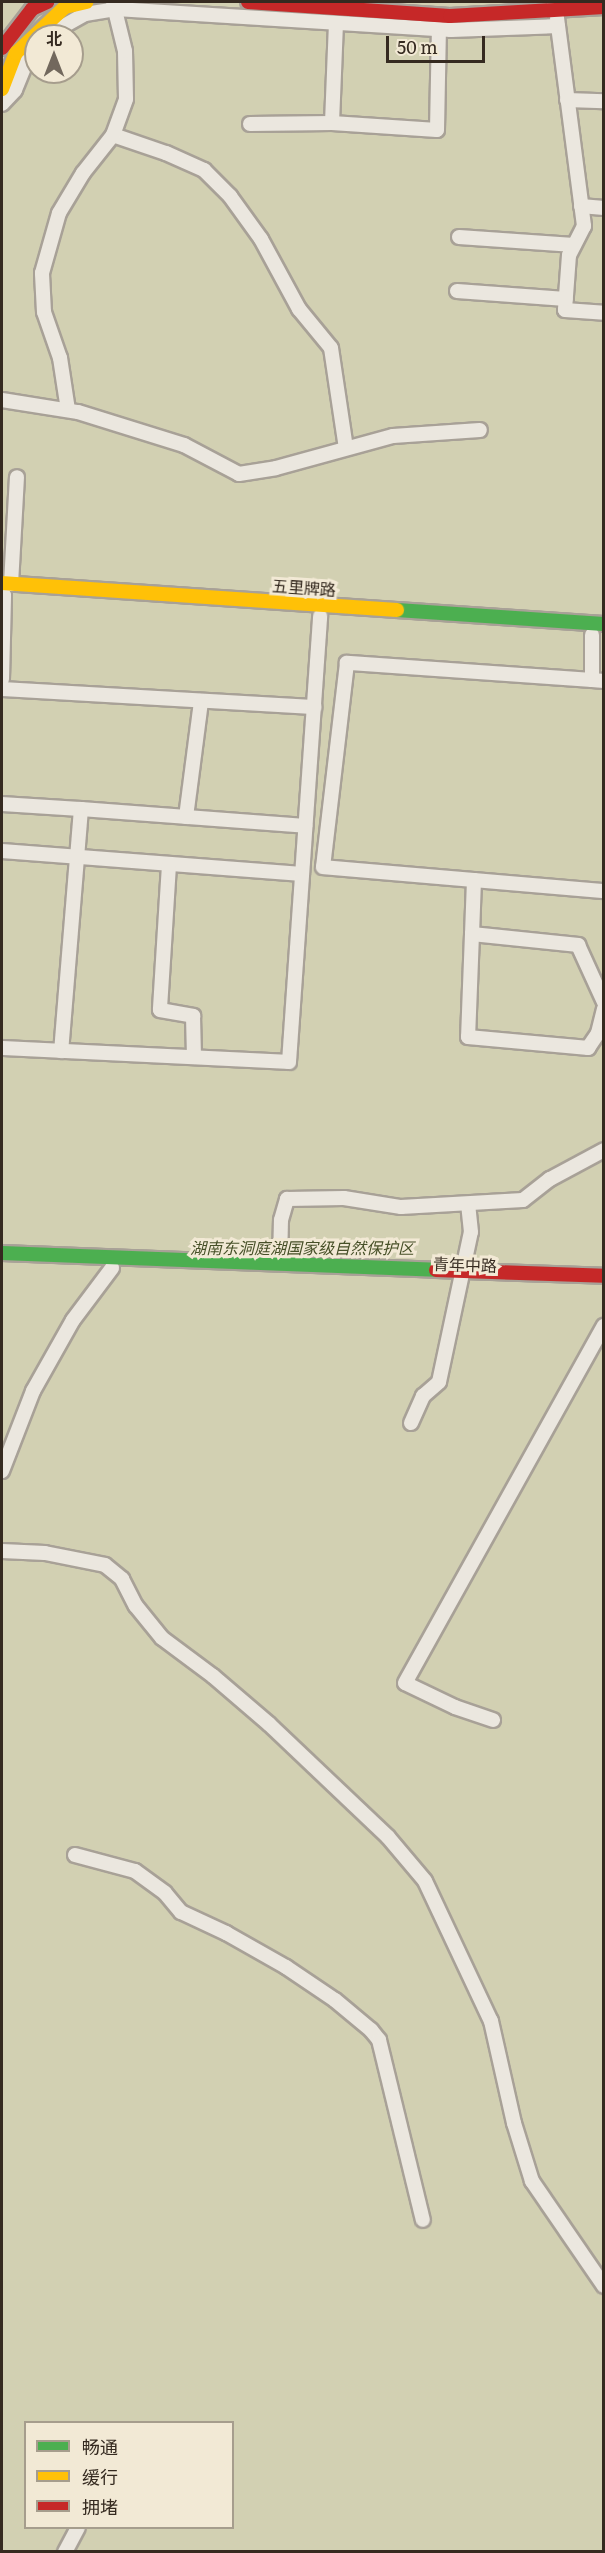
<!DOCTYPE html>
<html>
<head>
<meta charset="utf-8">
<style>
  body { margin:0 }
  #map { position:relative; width:605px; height:2553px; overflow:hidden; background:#e2dbce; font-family:Literata,"Noto Sans SC",serif }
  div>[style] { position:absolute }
  .green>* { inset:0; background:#d2d0b2 }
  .roads { filter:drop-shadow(2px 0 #a8a197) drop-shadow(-2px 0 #a8a197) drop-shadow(0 2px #a8a197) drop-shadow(0 -2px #a8a197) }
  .street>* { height:14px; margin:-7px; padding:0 7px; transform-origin:7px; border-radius:7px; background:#ebe7df }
  .fast>* { height:14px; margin:-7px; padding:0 7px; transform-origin:7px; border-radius:7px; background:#4caf50 }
  .slow>* { height:14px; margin:-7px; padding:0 7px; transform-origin:7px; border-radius:7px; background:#ffc107 }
  .jam>* { height:14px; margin:-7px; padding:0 7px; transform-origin:7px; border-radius:7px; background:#c62828 }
  span { translate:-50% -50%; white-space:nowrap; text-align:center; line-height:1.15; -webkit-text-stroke:6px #f2e9d5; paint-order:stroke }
  .street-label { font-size:16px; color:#352a20 }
  .park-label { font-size:16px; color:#475028; font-style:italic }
  .frame { position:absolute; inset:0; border:3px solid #352a20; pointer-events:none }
  .legend { position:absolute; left:24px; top:2421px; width:210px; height:108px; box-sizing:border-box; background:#f2e9d5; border:2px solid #a69d8d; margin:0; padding:8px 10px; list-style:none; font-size:18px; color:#352a20 }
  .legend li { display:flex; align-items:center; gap:12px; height:30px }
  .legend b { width:30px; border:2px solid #a69d8d }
  .north { position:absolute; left:24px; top:24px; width:60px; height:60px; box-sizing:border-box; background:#f2e9d5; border:2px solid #a69d8d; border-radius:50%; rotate:0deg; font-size:16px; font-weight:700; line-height:24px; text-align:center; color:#352a20 }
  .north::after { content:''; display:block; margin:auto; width:21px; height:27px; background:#72685d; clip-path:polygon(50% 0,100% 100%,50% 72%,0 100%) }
  .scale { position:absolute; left:386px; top:36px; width:99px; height:27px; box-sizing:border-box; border:3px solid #352a20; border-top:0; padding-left:8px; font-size:18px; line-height:21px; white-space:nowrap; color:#352a20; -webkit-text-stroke:4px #f2e9d5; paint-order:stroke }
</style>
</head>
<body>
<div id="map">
  <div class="green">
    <div style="clip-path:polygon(evenodd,2px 2px,603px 2px,603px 2551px,2px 2552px,2px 2px,36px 36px,72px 36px,72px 72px,36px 72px,36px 36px,2px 2px,26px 2422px,232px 2422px,232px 2528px,26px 2528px,26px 2422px)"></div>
  </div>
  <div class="roads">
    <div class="street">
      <div style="left:557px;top:18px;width:210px;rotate:82.6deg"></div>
      <div style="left:584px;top:226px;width:33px;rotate:117deg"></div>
      <div style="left:569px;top:255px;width:55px;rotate:94.2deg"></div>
      <div style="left:565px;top:310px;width:39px;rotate:4deg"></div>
      <div style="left:336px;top:23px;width:100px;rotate:92.3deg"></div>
      <div style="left:332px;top:123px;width:105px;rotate:3.8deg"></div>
      <div style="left:437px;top:130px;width:101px;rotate:-88.9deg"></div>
      <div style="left:46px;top:36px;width:45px;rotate:-29.4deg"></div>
      <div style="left:85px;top:14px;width:31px;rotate:-9deg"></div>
      <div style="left:116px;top:9px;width:336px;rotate:3.6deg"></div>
      <div style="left:451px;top:30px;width:107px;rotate:-2.1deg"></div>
      <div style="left:567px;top:100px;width:37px;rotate:2deg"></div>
      <div style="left:2px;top:104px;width:19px;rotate:-47deg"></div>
      <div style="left:15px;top:90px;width:31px;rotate:-68deg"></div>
      <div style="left:27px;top:61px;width:15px;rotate:-53deg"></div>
      <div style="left:250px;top:124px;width:82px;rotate:-0.7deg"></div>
      <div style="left:113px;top:135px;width:56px;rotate:18.8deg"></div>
      <div style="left:166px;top:153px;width:42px;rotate:24.1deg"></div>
      <div style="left:204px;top:170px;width:37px;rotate:45deg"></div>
      <div style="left:230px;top:196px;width:53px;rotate:54.2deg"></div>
      <div style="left:261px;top:239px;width:80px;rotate:61.5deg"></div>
      <div style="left:299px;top:309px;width:50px;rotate:50.6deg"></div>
      <div style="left:331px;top:348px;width:101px;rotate:81.5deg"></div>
      <div style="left:581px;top:206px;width:23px;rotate:5deg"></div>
      <div style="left:459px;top:237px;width:115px;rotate:4deg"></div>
      <div style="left:457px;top:291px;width:109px;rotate:4.2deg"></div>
      <div style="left:2px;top:400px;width:77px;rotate:9deg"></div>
      <div style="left:78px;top:412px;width:111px;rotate:17.3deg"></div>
      <div style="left:184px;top:445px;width:62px;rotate:27.8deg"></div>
      <div style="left:239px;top:474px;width:37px;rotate:-9deg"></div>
      <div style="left:276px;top:468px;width:121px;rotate:-15.3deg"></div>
      <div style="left:393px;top:436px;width:87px;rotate:-3.9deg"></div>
      <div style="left:68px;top:410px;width:53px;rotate:-98.7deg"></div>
      <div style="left:60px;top:358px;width:49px;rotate:-109.2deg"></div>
      <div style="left:44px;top:312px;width:39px;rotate:-93deg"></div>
      <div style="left:42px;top:273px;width:62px;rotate:-74.2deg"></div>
      <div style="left:59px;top:213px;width:47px;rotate:-59deg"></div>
      <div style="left:83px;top:173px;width:48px;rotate:-51.7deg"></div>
      <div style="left:113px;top:135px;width:38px;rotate:-70deg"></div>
      <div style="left:126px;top:99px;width:48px;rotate:-91.2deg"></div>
      <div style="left:125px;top:51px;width:50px;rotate:-103.8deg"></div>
      <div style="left:11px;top:584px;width:107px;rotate:-86.8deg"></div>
      <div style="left:592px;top:635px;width:45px;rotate:90deg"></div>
      <div style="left:592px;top:680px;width:12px;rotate:5deg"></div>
      <div style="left:2px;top:679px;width:84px;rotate:-88.6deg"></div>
      <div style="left:592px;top:680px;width:246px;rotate:-176deg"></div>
      <div style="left:347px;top:663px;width:205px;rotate:96.7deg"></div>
      <div style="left:323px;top:867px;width:282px;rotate:4.9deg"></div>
      <div style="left:2px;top:689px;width:313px;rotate:3.3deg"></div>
      <div style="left:2px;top:804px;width:79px;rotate:3.6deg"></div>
      <div style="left:81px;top:809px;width:243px;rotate:94.7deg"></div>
      <div style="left:81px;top:809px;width:225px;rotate:4.3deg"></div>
      <div style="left:186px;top:817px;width:117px;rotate:-82.6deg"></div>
      <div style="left:2px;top:851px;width:301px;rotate:4.4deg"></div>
      <div style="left:169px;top:865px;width:145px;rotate:93.6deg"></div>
      <div style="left:160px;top:1010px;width:34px;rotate:10deg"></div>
      <div style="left:193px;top:1016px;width:41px;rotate:88.6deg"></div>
      <div style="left:474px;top:880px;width:54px;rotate:92.1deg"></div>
      <div style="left:472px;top:934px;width:107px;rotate:5.9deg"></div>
      <div style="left:578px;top:945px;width:63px;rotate:65.5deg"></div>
      <div style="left:472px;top:934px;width:103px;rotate:92.2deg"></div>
      <div style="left:468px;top:1037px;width:121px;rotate:5.2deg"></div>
      <div style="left:588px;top:1048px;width:18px;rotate:-56deg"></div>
      <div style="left:598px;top:1033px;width:25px;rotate:-76deg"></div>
      <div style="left:2px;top:1048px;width:287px;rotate:2.8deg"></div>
      <div style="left:289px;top:1062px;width:447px;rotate:-86deg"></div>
      <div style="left:280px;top:1263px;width:43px;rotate:-88.7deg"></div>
      <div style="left:281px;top:1220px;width:22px;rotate:-74deg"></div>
      <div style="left:287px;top:1199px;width:57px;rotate:-1deg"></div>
      <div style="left:344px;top:1198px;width:58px;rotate:9deg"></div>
      <div style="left:401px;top:1207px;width:122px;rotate:-3.3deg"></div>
      <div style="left:523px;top:1200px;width:34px;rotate:-38deg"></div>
      <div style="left:550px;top:1179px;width:61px;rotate:-28.2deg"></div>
      <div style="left:411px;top:1423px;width:30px;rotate:-66deg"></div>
      <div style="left:423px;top:1396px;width:21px;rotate:-41deg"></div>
      <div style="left:439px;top:1382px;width:153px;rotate:-78deg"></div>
      <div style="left:471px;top:1232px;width:28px;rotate:-96deg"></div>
      <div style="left:2px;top:1471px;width:86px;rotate:-68.8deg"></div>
      <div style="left:33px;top:1391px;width:81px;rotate:-60.6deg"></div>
      <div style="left:73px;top:1320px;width:65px;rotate:-53.1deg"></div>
      <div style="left:2px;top:1551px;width:43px;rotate:2.7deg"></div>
      <div style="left:45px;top:1553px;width:61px;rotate:11.3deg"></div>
      <div style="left:105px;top:1565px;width:22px;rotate:39deg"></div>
      <div style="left:122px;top:1579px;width:30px;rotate:63deg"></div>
      <div style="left:136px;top:1606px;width:41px;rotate:50.9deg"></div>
      <div style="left:162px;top:1638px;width:64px;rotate:36.7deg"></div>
      <div style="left:213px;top:1676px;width:74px;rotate:40.6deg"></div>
      <div style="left:269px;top:1724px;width:164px;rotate:43.5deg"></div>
      <div style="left:388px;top:1837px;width:57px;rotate:49.9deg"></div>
      <div style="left:425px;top:1881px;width:155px;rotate:64.8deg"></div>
      <div style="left:491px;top:2021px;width:105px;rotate:77.3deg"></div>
      <div style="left:514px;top:2123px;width:61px;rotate:72.8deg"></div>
      <div style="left:532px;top:2181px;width:127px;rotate:55.6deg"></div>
      <div style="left:493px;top:1720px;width:40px;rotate:-161.1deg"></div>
      <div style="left:455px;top:1707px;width:55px;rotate:-154.4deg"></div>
      <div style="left:405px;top:1683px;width:409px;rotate:-60.9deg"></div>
      <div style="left:75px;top:1855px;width:62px;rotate:14.9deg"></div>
      <div style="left:135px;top:1871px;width:37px;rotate:36deg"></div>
      <div style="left:165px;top:1893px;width:25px;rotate:50deg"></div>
      <div style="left:181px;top:1912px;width:50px;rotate:25deg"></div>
      <div style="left:226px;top:1933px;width:69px;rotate:29.5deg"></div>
      <div style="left:286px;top:1967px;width:59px;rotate:34deg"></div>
      <div style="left:335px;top:2000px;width:47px;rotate:39.8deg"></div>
      <div style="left:371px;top:2030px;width:13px;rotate:51deg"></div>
      <div style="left:379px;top:2040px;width:185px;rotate:76.3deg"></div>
      <div style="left:65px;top:2552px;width:27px;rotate:-62deg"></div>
    </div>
    <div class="fast">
      <div style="left:397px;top:610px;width:207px;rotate:3.9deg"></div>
      <div style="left:2px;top:1253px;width:434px;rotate:2.2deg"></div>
    </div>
    <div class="slow">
      <div style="left:2px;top:89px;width:39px;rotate:-69deg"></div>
      <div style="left:16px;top:53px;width:67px;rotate:-43.2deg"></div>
      <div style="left:65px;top:7px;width:22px;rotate:-13deg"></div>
      <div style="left:2px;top:583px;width:396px;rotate:3.9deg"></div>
    </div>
    <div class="jam">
      <div style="left:248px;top:2px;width:202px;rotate:4deg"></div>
      <div style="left:450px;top:16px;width:154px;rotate:-3.3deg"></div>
      <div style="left:2px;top:48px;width:49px;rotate:-52.4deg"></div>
      <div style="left:32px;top:9px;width:17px;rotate:-25deg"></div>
      <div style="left:436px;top:1270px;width:168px;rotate:2deg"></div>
    </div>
  </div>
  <div class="street-label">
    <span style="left:304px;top:587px;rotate:4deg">五里牌路</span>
    <span style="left:465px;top:1264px;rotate:2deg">青年中路</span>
  </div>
  <div class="park-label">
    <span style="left:302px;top:1247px">湖南东洞庭湖国家级自然保护区</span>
  </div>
  <div class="frame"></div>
  <ul class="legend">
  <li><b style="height:8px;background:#4caf50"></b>畅通</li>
  <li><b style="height:8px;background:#ffc107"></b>缓行</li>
  <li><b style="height:8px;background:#c62828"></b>拥堵</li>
  </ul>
  <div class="north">北</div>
  <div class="scale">50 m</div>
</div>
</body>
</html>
